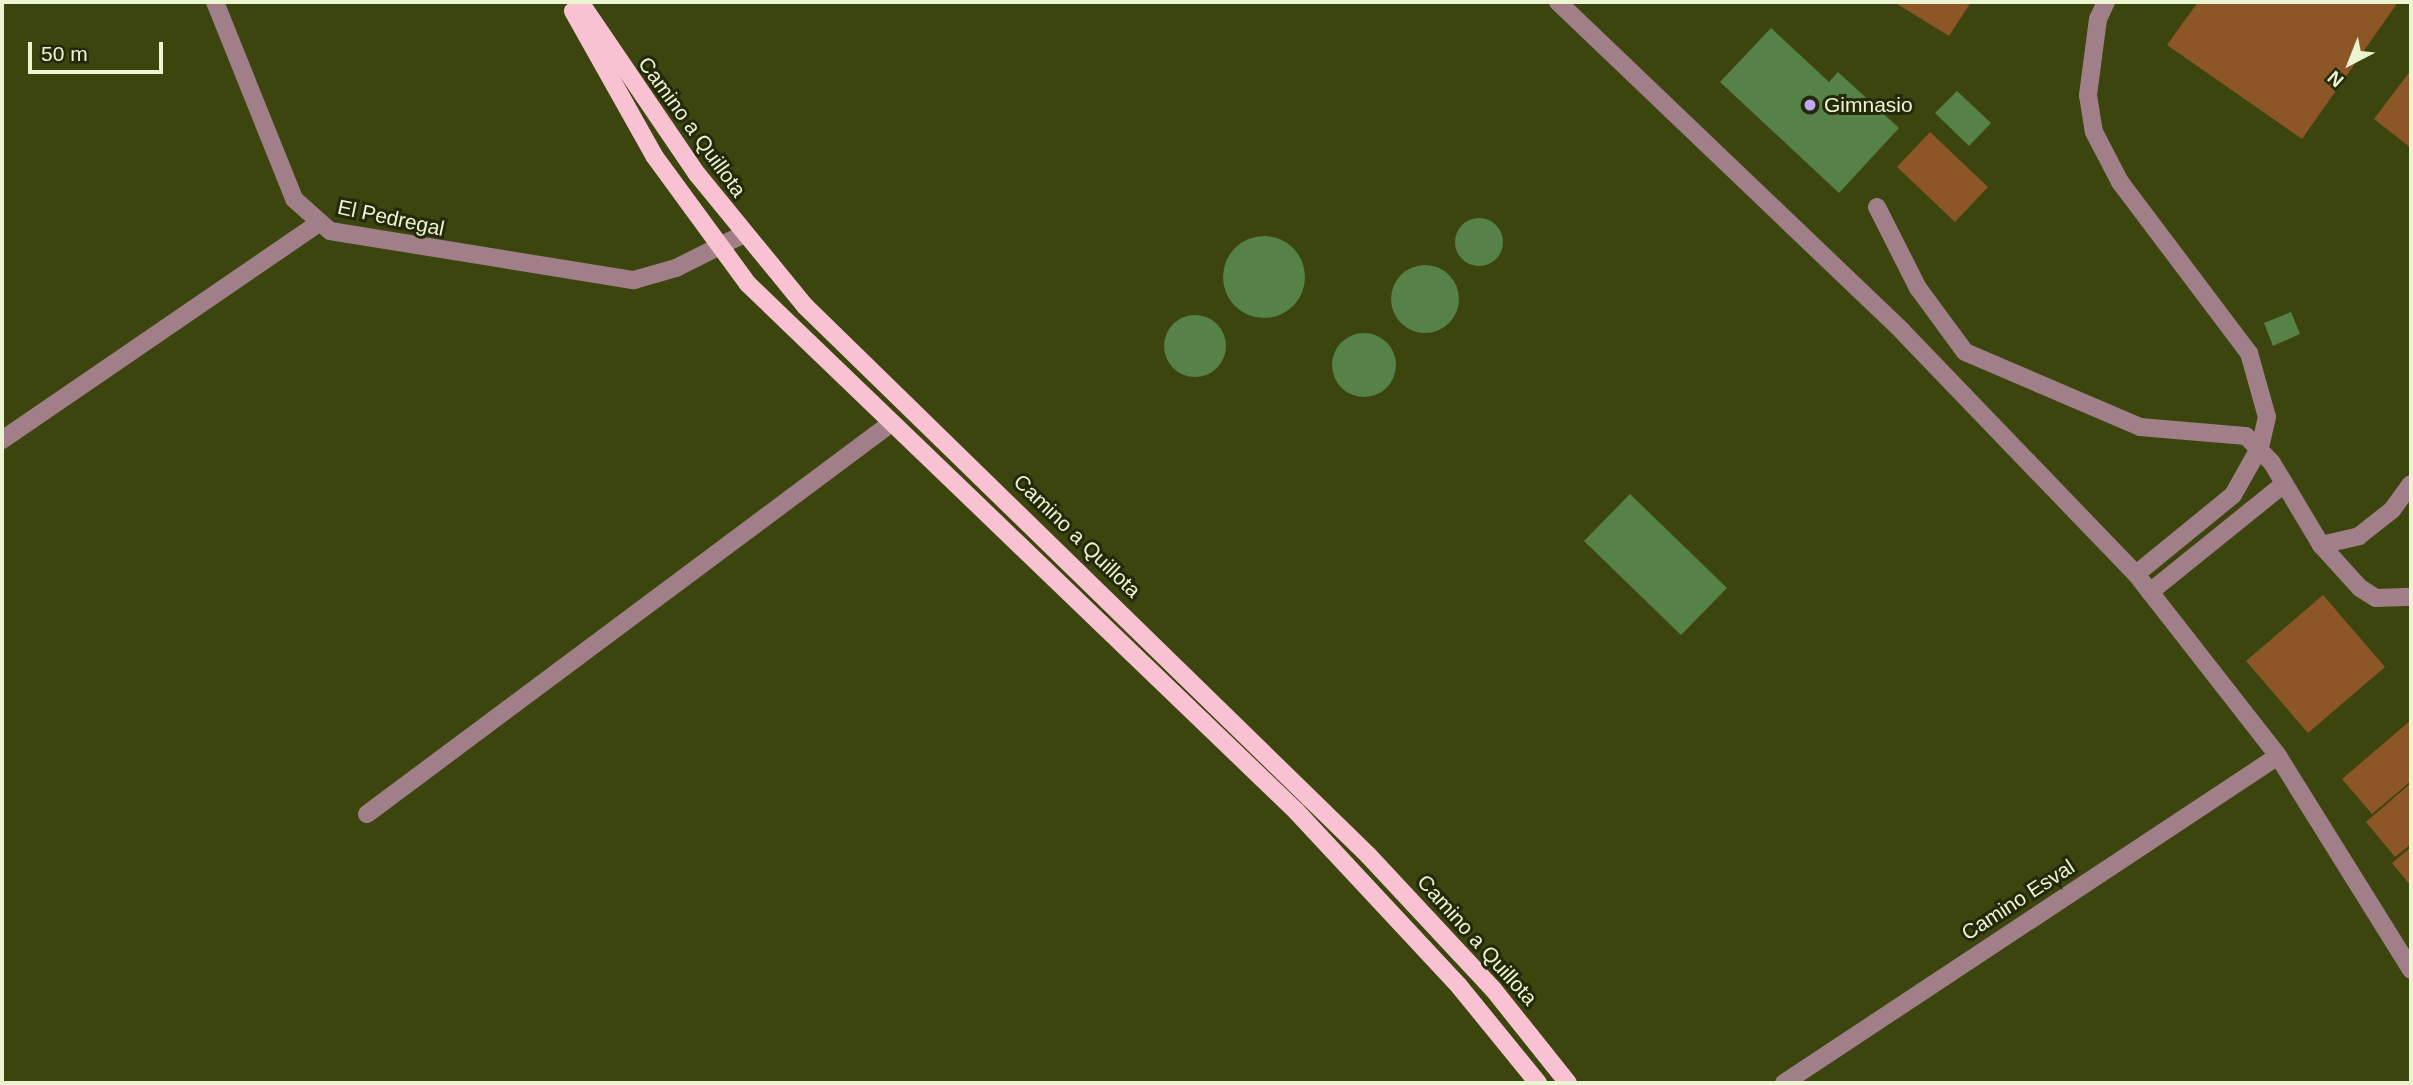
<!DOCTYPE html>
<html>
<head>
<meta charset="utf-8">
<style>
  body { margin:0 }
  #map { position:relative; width:2413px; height:1085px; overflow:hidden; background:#3c450d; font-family:Helvetica,sans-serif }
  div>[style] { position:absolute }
  .green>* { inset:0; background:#8d5626 }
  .building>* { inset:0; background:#568148 }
  .round { border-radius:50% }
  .minor>* { height:18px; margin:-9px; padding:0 9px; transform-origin:9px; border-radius:9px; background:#a07f89 }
  .major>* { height:18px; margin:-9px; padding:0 9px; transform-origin:9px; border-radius:9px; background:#f8c2d2 }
  .dots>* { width:19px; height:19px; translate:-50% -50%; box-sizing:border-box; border:4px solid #24290c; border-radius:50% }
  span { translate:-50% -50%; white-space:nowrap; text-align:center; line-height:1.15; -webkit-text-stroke:6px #24290c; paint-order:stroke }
  .poi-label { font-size:21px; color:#ecf5d1 }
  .left { translate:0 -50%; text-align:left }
  .street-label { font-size:21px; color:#ecf5d1 }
  .frame { position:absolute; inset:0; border:4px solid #ecf5d1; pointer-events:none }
  .north { position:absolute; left:2315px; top:28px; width:70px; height:70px; -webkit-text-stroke:5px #24290c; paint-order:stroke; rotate:222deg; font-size:19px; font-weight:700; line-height:28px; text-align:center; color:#ecf5d1 }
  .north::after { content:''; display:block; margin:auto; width:24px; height:32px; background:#ecf5d1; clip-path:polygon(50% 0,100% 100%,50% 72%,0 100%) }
  .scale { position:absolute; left:28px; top:42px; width:135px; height:32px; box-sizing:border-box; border:4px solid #ecf5d1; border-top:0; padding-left:9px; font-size:21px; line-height:24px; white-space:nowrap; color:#ecf5d1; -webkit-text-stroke:5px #24290c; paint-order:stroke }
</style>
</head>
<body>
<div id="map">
  <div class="green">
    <div style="clip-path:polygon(1894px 2px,1971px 2px,1949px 36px)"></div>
    <div style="clip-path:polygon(2198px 2px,2398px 2px,2302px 139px,2167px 45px)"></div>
    <div style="clip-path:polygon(2411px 70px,2411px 148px,2374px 119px)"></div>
    <div style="clip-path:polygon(1930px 132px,1988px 187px,1955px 222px,1897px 167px)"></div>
    <div style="clip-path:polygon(2323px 595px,2385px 667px,2308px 733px,2246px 661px)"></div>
    <div style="clip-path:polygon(2411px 720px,2411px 781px,2372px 814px,2342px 779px)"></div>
    <div style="clip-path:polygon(2411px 783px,2411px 844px,2395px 857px,2366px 822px)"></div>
    <div style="clip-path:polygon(2411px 847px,2411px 886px,2392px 863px)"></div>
  </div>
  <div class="building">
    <div style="clip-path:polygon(1771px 28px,1829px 82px,1838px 72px,1899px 128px,1839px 193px,1720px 82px)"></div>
    <div style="clip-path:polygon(1957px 91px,1991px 123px,1969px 146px,1935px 113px)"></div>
    <div class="round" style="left:1455px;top:218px;width:48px;height:48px"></div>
    <div class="round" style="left:1223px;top:236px;width:82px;height:82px"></div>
    <div class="round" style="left:1391px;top:265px;width:68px;height:68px"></div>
    <div style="clip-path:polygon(2291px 312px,2300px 334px,2273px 346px,2264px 323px)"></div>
    <div class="round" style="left:1164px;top:315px;width:62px;height:62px"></div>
    <div class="round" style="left:1332px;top:333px;width:64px;height:64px"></div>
    <div style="clip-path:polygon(1630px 494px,1727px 588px,1681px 635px,1584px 541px)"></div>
  </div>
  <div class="minor">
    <div style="left:215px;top:2px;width:212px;rotate:68.1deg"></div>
    <div style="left:294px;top:199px;width:48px;rotate:41.6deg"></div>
    <div style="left:330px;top:231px;width:308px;rotate:9.2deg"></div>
    <div style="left:634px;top:280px;width:44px;rotate:-15.9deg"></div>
    <div style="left:676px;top:268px;width:74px;rotate:-26.6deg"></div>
    <div style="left:1558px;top:2px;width:476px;rotate:43.7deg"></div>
    <div style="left:1902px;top:331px;width:337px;rotate:46.1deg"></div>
    <div style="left:2136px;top:574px;width:231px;rotate:52deg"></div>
    <div style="left:2278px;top:756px;width:252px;rotate:58.1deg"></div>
    <div style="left:2106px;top:2px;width:19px;rotate:115deg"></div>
    <div style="left:2098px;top:19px;width:77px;rotate:97.5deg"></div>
    <div style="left:2088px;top:95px;width:37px;rotate:81deg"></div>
    <div style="left:2094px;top:132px;width:56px;rotate:62.5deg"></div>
    <div style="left:2120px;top:182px;width:214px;rotate:53deg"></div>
    <div style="left:2249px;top:353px;width:66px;rotate:74.3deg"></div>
    <div style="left:2267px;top:417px;width:31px;rotate:103deg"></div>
    <div style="left:2260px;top:447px;width:55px;rotate:119.4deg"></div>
    <div style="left:2233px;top:495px;width:125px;rotate:140.8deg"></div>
    <div style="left:1877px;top:207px;width:91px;rotate:63.2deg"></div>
    <div style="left:1918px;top:288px;width:79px;rotate:53.7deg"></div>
    <div style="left:1965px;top:352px;width:190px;rotate:23.2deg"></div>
    <div style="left:2140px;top:427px;width:106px;rotate:4.9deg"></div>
    <div style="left:2246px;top:436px;width:37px;rotate:46deg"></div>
    <div style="left:2272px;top:463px;width:96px;rotate:59.1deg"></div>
    <div style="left:2321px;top:545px;width:58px;rotate:47.8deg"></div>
    <div style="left:2360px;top:588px;width:19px;rotate:32deg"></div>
    <div style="left:2376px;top:598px;width:35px;rotate:-2deg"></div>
    <div style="left:2px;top:440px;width:382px;rotate:-34.4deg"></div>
    <div style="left:2321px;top:545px;width:39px;rotate:-13deg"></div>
    <div style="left:2359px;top:536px;width:42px;rotate:-38.2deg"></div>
    <div style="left:2392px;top:510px;width:32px;rotate:-54deg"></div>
    <div style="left:2150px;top:592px;width:172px;rotate:-38.9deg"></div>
    <div style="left:367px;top:814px;width:652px;rotate:-36.71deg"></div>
    <div style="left:1784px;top:1083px;width:592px;rotate:-33.5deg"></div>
  </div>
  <div class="major">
    <div style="left:580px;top:2px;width:208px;rotate:55.8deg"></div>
    <div style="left:697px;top:174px;width:171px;rotate:50.7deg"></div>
    <div style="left:805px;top:306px;width:786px;rotate:44.28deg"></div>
    <div style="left:1368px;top:855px;width:183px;rotate:47deg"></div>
    <div style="left:1493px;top:989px;width:120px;rotate:51.4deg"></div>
    <div style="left:573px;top:11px;width:167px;rotate:60.7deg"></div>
    <div style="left:655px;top:157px;width:157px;rotate:53.8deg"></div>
    <div style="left:748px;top:284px;width:760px;rotate:43.88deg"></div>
    <div style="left:1296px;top:811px;width:239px;rotate:47deg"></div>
    <div style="left:1459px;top:986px;width:125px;rotate:50.8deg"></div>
  </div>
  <div class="dots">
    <div style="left:1810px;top:105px;background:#c0a8f3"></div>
  </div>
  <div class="poi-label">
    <span class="left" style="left:1824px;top:105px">Gimnasio</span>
  </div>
  <div class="street-label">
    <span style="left:692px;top:127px;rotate:54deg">Camino a Quillota</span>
    <span style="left:391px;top:218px;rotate:12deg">El Pedregal</span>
    <span style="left:1077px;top:536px;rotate:44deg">Camino a Quillota</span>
    <span style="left:2018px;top:900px;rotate:-33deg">Camino Esval</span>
    <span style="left:1477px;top:940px;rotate:48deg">Camino a Quillota</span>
  </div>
  <div class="frame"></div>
  <div class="north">N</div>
  <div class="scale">50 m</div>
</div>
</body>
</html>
